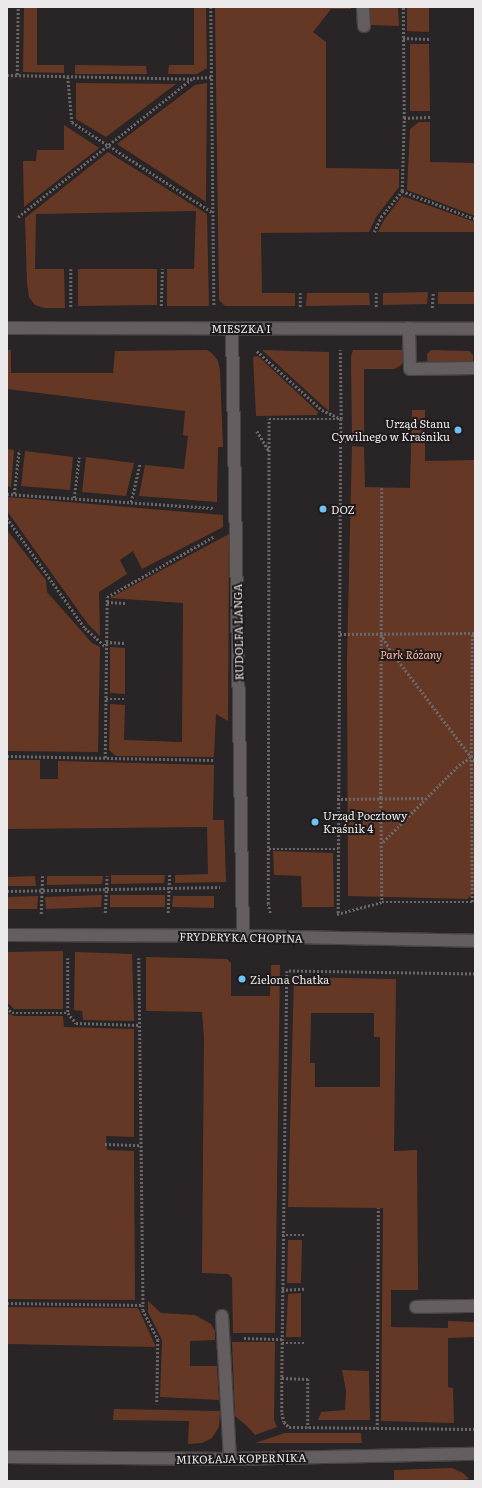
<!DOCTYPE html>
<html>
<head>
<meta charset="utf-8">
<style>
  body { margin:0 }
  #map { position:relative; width:482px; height:1488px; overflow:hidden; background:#292426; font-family:Literata,serif }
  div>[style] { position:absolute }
  .green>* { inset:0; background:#653825 }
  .path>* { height:2.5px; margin-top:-1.25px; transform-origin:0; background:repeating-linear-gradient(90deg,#6c686a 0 2px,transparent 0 4px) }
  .roads { filter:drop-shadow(1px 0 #464344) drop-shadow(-1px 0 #464344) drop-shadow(0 1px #464344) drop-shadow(0 -1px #464344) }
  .service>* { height:12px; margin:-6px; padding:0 6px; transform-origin:6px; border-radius:6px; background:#645e60 }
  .minor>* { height:12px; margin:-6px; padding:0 6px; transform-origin:6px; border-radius:6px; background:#645e60 }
  .dots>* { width:11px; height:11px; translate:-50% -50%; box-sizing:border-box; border:2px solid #1f1b1c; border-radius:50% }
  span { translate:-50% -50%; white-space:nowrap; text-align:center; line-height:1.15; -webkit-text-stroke:4px #1f1b1c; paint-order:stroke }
  .street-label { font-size:11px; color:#ece9ea }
  .poi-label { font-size:11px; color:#ece9ea }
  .right { translate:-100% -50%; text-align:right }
  .left { translate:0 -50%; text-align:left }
  .park-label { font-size:11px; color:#ffba9e; font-style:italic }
  .frame { position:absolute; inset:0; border:8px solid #ece9ea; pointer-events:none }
</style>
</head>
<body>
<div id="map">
  <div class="green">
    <div style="clip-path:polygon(24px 7px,37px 7px,37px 65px,64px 65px,64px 73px,23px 72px)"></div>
    <div style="clip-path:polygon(194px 7px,206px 7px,207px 68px,197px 74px,168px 74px,169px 65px,194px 65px)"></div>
    <div style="clip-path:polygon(215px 7px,351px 7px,351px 9px,331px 9px,313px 32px,326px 42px,326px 168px,399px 169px,399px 187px,376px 217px,369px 232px,261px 233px,262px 293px,295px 293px,295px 306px,225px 306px,219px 300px)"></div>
    <div style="clip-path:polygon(370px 7px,398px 7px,399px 26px,370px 25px)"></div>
    <div style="clip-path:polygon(407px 7px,429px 7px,429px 32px,407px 31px)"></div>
    <div style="clip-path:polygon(410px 44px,429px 44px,430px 111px,410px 111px)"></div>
    <div style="clip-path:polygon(75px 65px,146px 66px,147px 74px,75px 74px)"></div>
    <div style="clip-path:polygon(76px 83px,176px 84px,106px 137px,76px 119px)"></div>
    <div style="clip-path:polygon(207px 83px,206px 202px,117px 144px,195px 85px)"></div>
    <div style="clip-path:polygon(419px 122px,430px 122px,430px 162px,475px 163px,475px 216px,407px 190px,410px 129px)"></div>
    <div style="clip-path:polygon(64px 125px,99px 148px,24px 207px,23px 161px,36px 161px,37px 150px,64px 150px)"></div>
    <div style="clip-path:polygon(108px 152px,207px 214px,209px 306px,167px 306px,167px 269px,194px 269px,196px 211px,36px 214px,35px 269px,64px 269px,65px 308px,44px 308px,35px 305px,29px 297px,27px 283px,25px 218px)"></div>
    <div style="clip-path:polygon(402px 196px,475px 222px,475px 232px,378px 232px,384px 220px)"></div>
    <div style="clip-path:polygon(78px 269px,157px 269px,157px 305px,78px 306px)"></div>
    <div style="clip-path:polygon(428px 292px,427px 304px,383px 305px,383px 293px)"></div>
    <div style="clip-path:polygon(438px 292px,475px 292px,475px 304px,438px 304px)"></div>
    <div style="clip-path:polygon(307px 293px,369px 293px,370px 305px,306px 306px)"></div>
    <div style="clip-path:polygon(7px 350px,11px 350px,11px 373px,113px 373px,115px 351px,207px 350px,213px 354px,218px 361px,220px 370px,223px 447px,218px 447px,217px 502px,139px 496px,145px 465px,184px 469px,188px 436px,183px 435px,185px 411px,7px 389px)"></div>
    <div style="clip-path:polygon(262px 350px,329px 352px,329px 411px,323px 406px)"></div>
    <div style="clip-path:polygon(353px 350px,404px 350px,404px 361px,400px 366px,394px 369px,364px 369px,364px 436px,352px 436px,351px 357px)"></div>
    <div style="clip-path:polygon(431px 350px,469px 351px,473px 355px,473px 362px,428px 366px,427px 354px)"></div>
    <div style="clip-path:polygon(258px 356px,318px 412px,317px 415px,256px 416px,253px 357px)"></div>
    <div style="clip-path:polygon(412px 410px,425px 410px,425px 461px,475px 460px,475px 892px,467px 899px,348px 896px,347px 659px,352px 446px,364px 447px,365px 487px,410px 488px)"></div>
    <div style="clip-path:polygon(7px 449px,14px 450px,11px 487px,7px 486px)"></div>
    <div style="clip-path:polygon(25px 451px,73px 457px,70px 490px,21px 486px)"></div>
    <div style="clip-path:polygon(86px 457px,134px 463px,126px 496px,82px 492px)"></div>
    <div style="clip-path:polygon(7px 497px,223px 515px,223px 527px,142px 569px,133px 551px,120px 560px,127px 574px,99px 592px,100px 636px,88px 624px,60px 585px,7px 511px)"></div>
    <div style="clip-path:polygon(7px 530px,46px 580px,47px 592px,92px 643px,100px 647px,98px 752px,7px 751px)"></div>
    <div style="clip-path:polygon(229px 534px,228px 721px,216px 714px,214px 757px,116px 756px,109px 750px,110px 704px,125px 705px,124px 740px,182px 742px,183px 603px,110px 598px)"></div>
    <div style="clip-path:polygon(110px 647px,125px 648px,125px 694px,110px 693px)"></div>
    <div style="clip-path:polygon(7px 760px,40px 760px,40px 779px,58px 779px,58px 761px,214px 765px,213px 820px,224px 820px,226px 882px,175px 883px,175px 875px,208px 874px,207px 827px,7px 829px)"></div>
    <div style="clip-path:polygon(273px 851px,333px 853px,334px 907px,302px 907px,301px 876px,274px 875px)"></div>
    <div style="clip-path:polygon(111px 875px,165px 875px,164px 883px,111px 884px)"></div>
    <div style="clip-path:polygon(35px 876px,36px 886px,7px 886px,7px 877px)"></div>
    <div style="clip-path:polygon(47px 876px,103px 876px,102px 884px,47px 885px)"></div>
    <div style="clip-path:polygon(102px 895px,101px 907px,46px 909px,45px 897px)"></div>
    <div style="clip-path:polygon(110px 895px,165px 895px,165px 907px,110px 907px)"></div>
    <div style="clip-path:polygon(38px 896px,37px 909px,7px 909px,7px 897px)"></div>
    <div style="clip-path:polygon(173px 896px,214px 896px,214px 908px,172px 907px)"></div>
    <div style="clip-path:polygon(63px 951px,63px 1009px,14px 1009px,7px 1002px,7px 952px)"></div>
    <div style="clip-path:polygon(75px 952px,132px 954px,134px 1021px,83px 1020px,82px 1011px,74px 1010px)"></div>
    <div style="clip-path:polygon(146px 957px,227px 959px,231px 963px,231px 996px,270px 996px,271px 965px,280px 965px,275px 1333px,233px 1333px,232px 1278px,228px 1274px,202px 1273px,204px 1038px,202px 1012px,146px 1011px)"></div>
    <div style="clip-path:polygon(evenodd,294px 977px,396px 979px,394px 1151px,417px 1150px,418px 1290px,391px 1290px,391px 1327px,448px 1328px,448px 1321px,475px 1322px,475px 1337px,448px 1338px,448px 1387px,453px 1388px,454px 1423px,381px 1421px,383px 1208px,288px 1207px,294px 977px,311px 1013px,374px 1013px,374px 1037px,380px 1037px,380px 1087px,315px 1087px,315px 1063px,310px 1063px,311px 1013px)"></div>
    <div style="clip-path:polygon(7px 1013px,14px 1016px,63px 1016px,64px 1027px,134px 1029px,134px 1137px,106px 1136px,107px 1150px,134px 1151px,135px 1300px,7px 1299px)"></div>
    <div style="clip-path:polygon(288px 1240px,302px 1240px,301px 1283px,287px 1283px)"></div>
    <div style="clip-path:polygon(301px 1293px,301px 1337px,286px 1337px,288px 1294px)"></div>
    <div style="clip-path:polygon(148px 1301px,161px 1313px,195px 1315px,211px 1324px,215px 1331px,215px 1340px,190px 1341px,190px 1366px,217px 1366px,219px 1400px,160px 1397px,162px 1340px,148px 1312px)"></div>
    <div style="clip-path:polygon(7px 1307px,138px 1308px,156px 1347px,7px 1344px)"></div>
    <div style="clip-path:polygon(232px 1342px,275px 1342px,274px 1420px,277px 1427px,255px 1435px,247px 1426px,235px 1416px)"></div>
    <div style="clip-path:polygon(342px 1370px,369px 1371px,370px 1420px,318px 1420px,321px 1412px,345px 1410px,346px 1391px)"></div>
    <div style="clip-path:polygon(114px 1409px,220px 1411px,219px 1427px,212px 1438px,202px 1443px,188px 1444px,189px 1421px,113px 1420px)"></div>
    <div style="clip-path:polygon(285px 1433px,361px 1433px,362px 1443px,255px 1443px)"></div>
    <div style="clip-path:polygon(452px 1468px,463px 1473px,469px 1479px,455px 1481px,394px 1481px,394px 1470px)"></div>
  </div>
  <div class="path">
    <div style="left:211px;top:7px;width:299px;rotate:89.4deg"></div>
    <div style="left:403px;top:38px;width:27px;rotate:2deg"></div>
    <div style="left:7px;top:75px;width:185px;rotate:1.2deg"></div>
    <div style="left:17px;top:75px;width:68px;rotate:-89.2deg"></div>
    <div style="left:68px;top:77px;width:45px;rotate:84.9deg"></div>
    <div style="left:72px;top:122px;width:166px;rotate:32.7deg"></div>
    <div style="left:404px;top:118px;width:26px;rotate:-2deg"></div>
    <div style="left:402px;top:191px;width:78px;rotate:21deg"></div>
    <div style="left:18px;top:217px;width:223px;rotate:-38.5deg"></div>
    <div style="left:193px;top:78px;width:19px;rotate:-3deg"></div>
    <div style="left:374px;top:232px;width:17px;rotate:-65deg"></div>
    <div style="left:381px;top:217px;width:33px;rotate:-51deg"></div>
    <div style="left:402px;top:191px;width:73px;rotate:-88.4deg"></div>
    <div style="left:404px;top:118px;width:111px;rotate:-90.5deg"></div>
    <div style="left:71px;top:269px;width:38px;rotate:90deg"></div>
    <div style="left:161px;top:306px;width:37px;rotate:-88deg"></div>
    <div style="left:300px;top:307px;width:14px;rotate:-90deg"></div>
    <div style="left:376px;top:307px;width:14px;rotate:-90deg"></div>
    <div style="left:432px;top:308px;width:16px;rotate:-86deg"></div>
    <div style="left:257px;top:351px;width:88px;rotate:42.2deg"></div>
    <div style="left:322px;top:410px;width:21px;rotate:25deg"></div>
    <div style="left:341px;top:419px;width:495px;rotate:90.3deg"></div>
    <div style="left:257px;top:431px;width:23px;rotate:59deg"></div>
    <div style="left:341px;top:442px;width:24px"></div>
    <div style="left:382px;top:488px;width:310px;rotate:90.2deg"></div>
    <div style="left:381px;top:798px;width:104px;rotate:89.4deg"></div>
    <div style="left:7px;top:494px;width:207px;rotate:3.9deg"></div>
    <div style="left:14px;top:494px;width:44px;rotate:-83.5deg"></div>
    <div style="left:74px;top:498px;width:41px;rotate:-83deg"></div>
    <div style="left:131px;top:502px;width:39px;rotate:-77deg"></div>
    <div style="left:7px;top:518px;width:135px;rotate:54.7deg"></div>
    <div style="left:85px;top:628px;width:28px;rotate:42deg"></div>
    <div style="left:107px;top:602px;width:19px;rotate:3deg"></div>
    <div style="left:340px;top:634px;width:135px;rotate:-0.4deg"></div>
    <div style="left:381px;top:634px;width:20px;rotate:60deg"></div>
    <div style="left:391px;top:651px;width:139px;rotate:52.9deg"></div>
    <div style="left:106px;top:642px;width:19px;rotate:3deg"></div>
    <div style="left:106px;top:699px;width:19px"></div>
    <div style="left:7px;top:756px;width:208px;rotate:1.1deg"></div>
    <div style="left:105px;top:758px;width:161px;rotate:-89.3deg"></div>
    <div style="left:107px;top:597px;width:122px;rotate:-29.5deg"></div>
    <div style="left:337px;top:799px;width:88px;rotate:-0.7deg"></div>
    <div style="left:383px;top:842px;width:108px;rotate:-45.4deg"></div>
    <div style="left:459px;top:765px;width:14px;rotate:-34deg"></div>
    <div style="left:471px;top:757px;width:4px"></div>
    <div style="left:269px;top:849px;width:69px"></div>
    <div style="left:7px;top:891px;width:213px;rotate:-1.1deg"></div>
    <div style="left:472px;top:902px;width:145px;rotate:-90.4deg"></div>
    <div style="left:471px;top:757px;width:124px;rotate:-89.5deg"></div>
    <div style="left:105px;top:913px;width:37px;rotate:-87deg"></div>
    <div style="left:168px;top:913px;width:38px;rotate:-88deg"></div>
    <div style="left:270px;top:913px;width:9px;rotate:-103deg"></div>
    <div style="left:268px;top:904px;width:485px;rotate:-89.9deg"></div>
    <div style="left:269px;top:419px;width:72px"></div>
    <div style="left:341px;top:419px;width:69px;rotate:-90.8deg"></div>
    <div style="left:41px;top:914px;width:38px;rotate:-88deg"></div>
    <div style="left:337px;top:914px;width:47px;rotate:-14.9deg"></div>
    <div style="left:382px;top:902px;width:93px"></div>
    <div style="left:68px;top:958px;width:55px;rotate:90deg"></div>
    <div style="left:139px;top:958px;width:347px;rotate:89.3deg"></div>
    <div style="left:143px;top:1305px;width:5px;rotate:90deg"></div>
    <div style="left:143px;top:1310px;width:34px;rotate:63deg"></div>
    <div style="left:158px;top:1340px;width:64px;rotate:90.9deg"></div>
    <div style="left:475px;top:974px;width:188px;rotate:-179.1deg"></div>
    <div style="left:287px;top:971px;width:407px;rotate:90.7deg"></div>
    <div style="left:282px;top:1378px;width:35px;rotate:90deg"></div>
    <div style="left:282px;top:1413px;width:9px;rotate:77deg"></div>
    <div style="left:284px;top:1422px;width:7px;rotate:45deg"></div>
    <div style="left:289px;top:1427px;width:186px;rotate:0.6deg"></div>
    <div style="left:7px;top:1007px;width:8px;rotate:50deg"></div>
    <div style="left:12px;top:1013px;width:56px"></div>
    <div style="left:68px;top:1013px;width:13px;rotate:51deg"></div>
    <div style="left:76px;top:1023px;width:64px;rotate:1.8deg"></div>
    <div style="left:105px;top:1144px;width:36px;rotate:2deg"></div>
    <div style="left:282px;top:1235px;width:23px"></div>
    <div style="left:282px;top:1290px;width:22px;rotate:-3deg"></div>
    <div style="left:7px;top:1303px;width:136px;rotate:0.8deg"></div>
    <div style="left:244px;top:1338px;width:38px;rotate:2deg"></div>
    <div style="left:282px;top:1343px;width:22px"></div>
    <div style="left:282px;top:1378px;width:26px;rotate:2deg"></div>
    <div style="left:308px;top:1379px;width:49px;rotate:90deg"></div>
    <div style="left:377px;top:1429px;width:221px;rotate:-89.7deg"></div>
  </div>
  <div class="roads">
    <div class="service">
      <div style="left:363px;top:7px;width:19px;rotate:87deg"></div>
      <div style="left:409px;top:328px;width:41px;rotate:88.6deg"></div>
      <div style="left:410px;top:369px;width:65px;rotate:-0.9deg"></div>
      <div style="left:416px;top:1307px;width:59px;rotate:-1deg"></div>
      <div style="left:222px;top:1316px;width:143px;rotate:86.8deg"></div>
    </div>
    <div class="minor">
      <div style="left:7px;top:328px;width:468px;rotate:0.1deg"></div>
      <div style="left:232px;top:328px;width:608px;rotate:88.96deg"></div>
      <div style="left:7px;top:935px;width:236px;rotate:0.2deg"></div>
      <div style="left:243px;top:936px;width:232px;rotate:1.2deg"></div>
      <div style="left:7px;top:1457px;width:223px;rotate:0.5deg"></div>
      <div style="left:230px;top:1459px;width:245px;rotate:-1.2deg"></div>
    </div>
  </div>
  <div class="dots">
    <div style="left:458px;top:430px;background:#6fc2f4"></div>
    <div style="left:323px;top:509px;background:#6fc2f4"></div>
    <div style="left:315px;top:822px;background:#6fc2f4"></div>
    <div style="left:242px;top:979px;background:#6fc2f4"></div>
  </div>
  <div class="street-label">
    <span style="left:241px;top:328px">MIESZKA I</span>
    <span style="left:238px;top:632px;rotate:-91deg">RUDOLFA LANGA</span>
    <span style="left:241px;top:937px;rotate:1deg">FRYDERYKA CHOPINA</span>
    <span style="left:241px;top:1458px;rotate:-1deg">MIKOŁAJA KOPERNIKA</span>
  </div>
  <div class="poi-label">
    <span class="right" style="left:450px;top:430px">Urząd Stanu<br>Cywilnego w Kraśniku</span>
    <span class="left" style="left:331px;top:509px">DOZ</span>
    <span class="left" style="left:323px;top:822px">Urząd Pocztowy<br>Kraśnik 4</span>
    <span class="left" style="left:250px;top:979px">Zielona Chatka</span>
  </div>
  <div class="park-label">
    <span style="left:411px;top:654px">Park Różany</span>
  </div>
  <div class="frame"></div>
</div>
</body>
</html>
